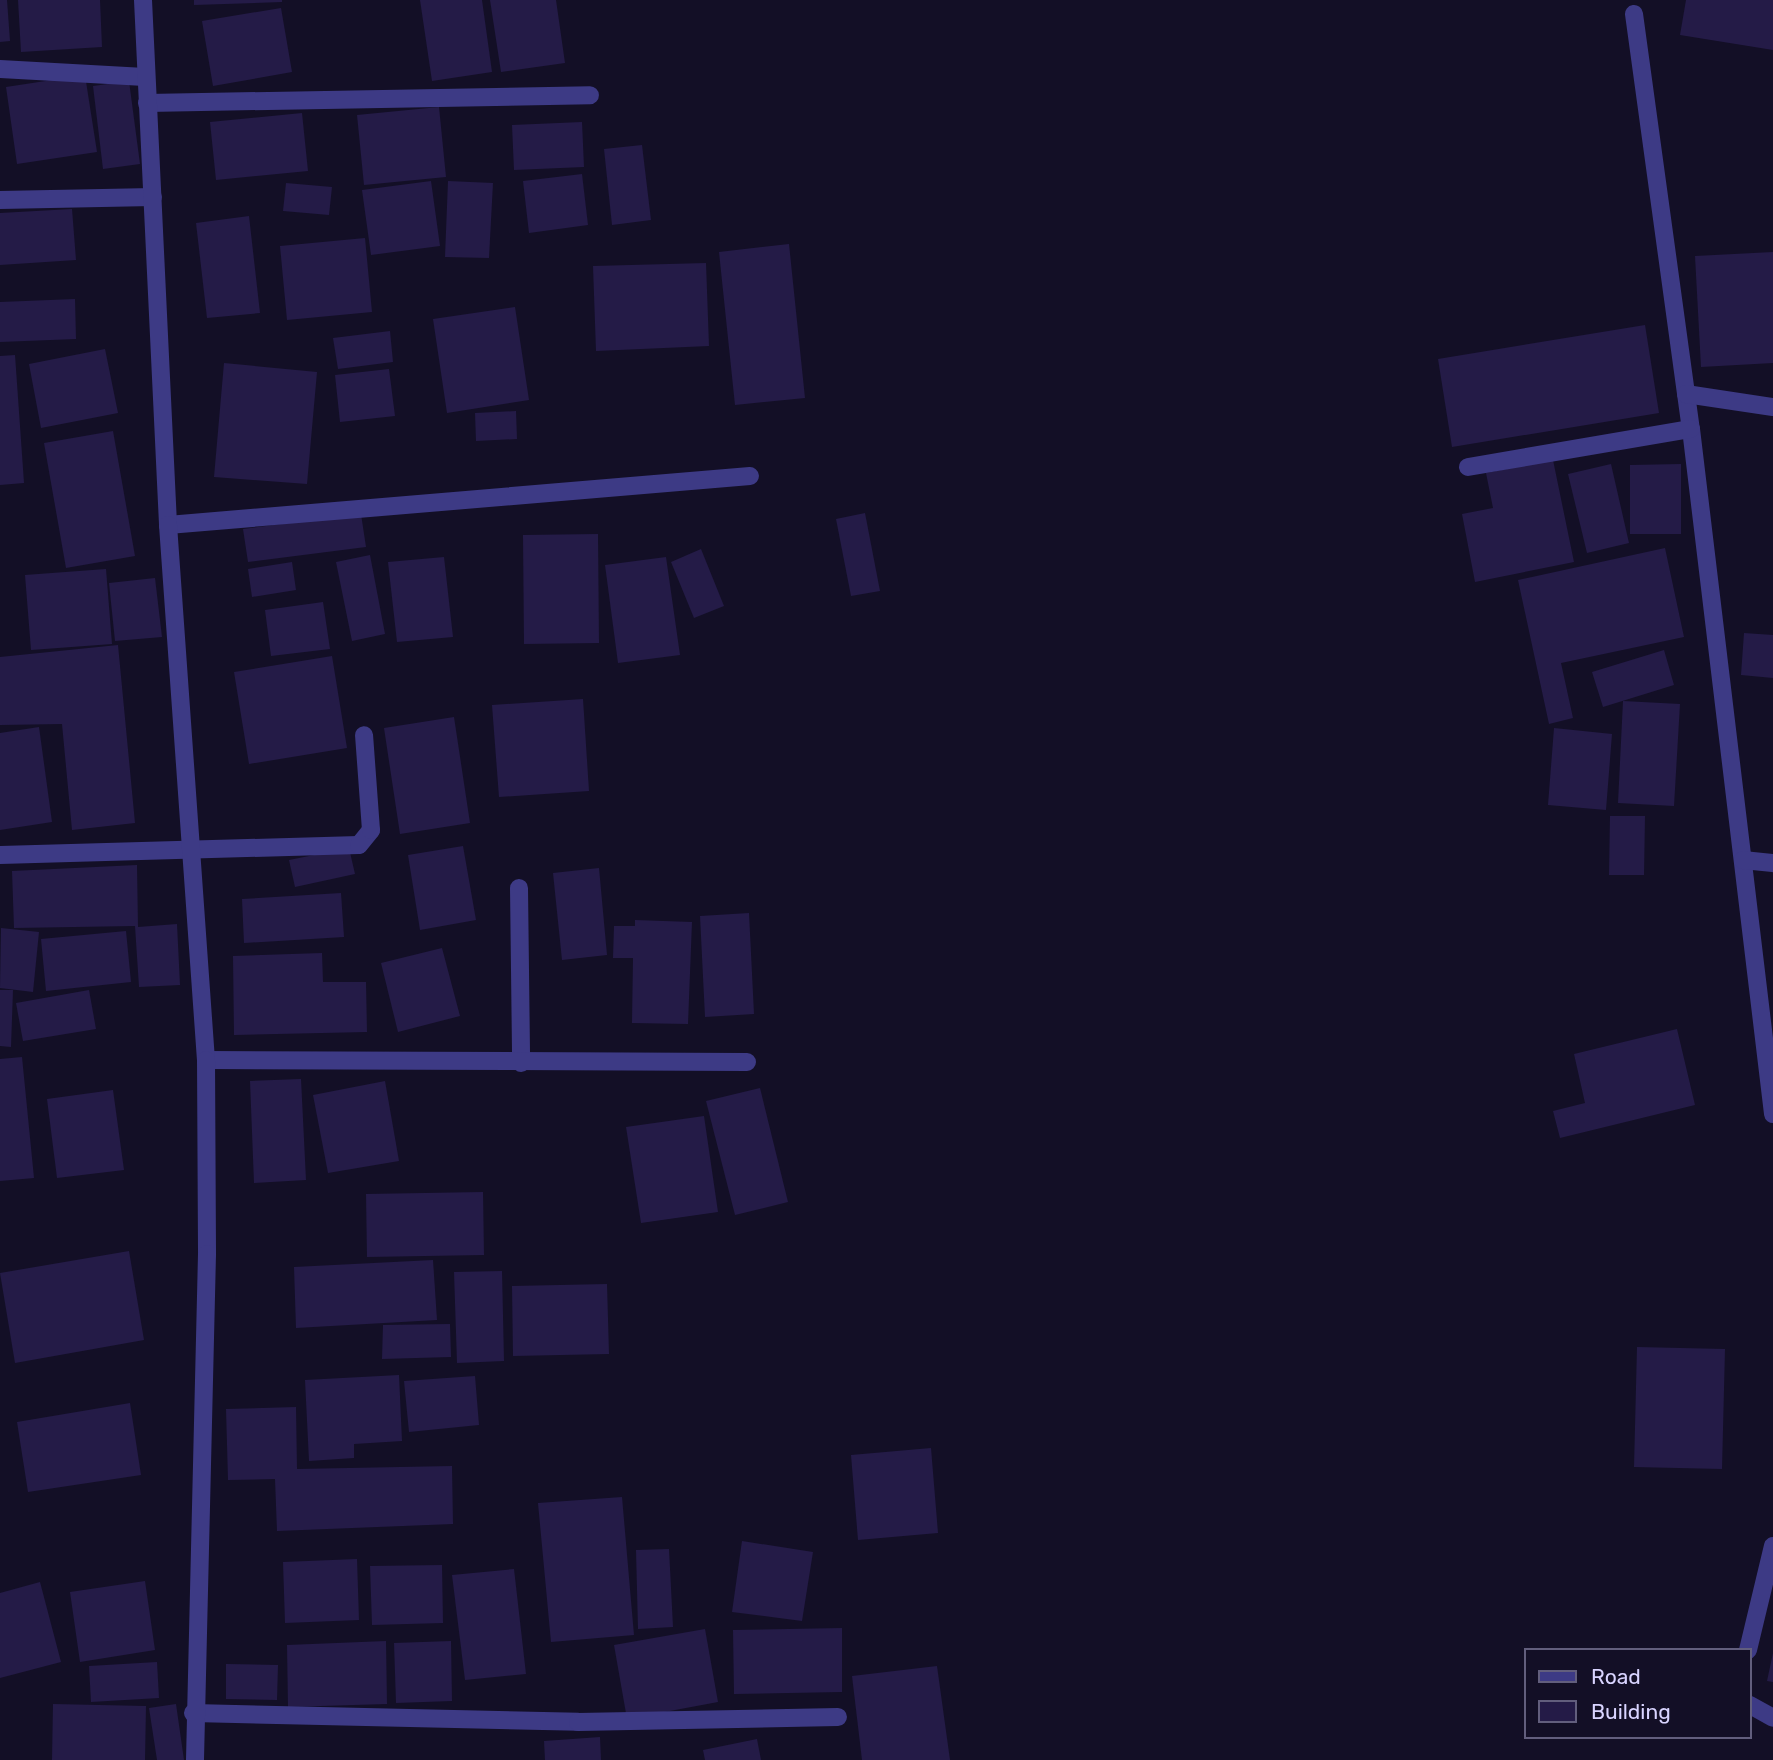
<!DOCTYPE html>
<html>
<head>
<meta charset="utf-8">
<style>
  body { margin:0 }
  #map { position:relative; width:1773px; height:1760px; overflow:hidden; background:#130f26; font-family:Rubik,sans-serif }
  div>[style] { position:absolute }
  .building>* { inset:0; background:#241b47 }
  .minor>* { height:18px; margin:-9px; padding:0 9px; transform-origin:9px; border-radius:9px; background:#3d3a85 }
  .tertiary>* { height:18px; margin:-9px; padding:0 9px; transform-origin:9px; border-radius:9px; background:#3d3a85 }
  span { translate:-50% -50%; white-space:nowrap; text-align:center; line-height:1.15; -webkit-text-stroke:7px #130f26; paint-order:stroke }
  .legend { position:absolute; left:1524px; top:1648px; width:228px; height:91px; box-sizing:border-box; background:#130f26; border:2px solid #625e7d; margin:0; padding:9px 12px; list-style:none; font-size:21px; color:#d9d4ff }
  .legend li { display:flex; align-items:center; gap:14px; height:35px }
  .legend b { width:35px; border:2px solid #625e7d }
</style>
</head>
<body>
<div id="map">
  <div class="building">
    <div style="clip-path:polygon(0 0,7px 0,10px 41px,0 42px)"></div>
    <div style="clip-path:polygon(18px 0,100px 0,102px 47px,21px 52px)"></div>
    <div style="clip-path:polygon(194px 0,282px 0,282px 2px,194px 5px)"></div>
    <div style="clip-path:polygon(420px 0,482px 0,492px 72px,432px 81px)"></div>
    <div style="clip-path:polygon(490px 0,556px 0,565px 63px,501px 72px)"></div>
    <div style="clip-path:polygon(1686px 0,1773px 0,1773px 50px,1680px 35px)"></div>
    <div style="clip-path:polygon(281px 8px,292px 72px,213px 86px,202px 21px)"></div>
    <div style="clip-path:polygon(85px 75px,97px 152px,17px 164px,6px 87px)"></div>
    <div style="clip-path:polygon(129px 81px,140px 164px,103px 169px,93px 86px)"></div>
    <div style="clip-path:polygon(439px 107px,446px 177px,364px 185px,357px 115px)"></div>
    <div style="clip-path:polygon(302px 113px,308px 171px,216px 180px,210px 122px)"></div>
    <div style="clip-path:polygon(582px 122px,584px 167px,514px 170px,512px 125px)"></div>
    <div style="clip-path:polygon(642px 145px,651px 220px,612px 225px,604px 149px)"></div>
    <div style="clip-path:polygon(582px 174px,588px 225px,529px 233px,523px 181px)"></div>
    <div style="clip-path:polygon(431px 181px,440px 246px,371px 255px,362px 190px)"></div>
    <div style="clip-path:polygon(448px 181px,493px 183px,489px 258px,445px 257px)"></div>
    <div style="clip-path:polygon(286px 183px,332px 187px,329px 215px,283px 211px)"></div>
    <div style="clip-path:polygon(72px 209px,76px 260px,0 265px,0 213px)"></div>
    <div style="clip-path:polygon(249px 216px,260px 313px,207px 318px,196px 223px)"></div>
    <div style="clip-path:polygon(365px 238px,372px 312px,287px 320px,280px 246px)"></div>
    <div style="clip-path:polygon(789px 244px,805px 398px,735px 405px,719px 252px)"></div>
    <div style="clip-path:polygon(1773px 252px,1773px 363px,1701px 367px,1695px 256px)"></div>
    <div style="clip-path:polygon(706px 263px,709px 346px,596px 351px,593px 266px)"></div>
    <div style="clip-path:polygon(75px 299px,76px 339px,0 342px,0 302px)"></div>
    <div style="clip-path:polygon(515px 307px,529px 400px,447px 413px,433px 319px)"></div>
    <div style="clip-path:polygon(1645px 325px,1659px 413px,1452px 447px,1438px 359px)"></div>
    <div style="clip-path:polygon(390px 331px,393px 362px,338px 369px,333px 338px)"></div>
    <div style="clip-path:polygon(105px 349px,118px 413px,41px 428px,29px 364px)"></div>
    <div style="clip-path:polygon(15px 355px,24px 483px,0 485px,0 356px)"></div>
    <div style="clip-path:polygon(224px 363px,317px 372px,307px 484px,214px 477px)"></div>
    <div style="clip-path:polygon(389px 369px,395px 416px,340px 422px,335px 375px)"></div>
    <div style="clip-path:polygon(516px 411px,517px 439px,476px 441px,475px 413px)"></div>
    <div style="clip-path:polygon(113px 431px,135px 556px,66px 568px,44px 443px)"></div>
    <div style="clip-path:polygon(1553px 460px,1574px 562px,1475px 582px,1462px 514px,1493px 508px,1486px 473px)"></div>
    <div style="clip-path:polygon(1611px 464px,1629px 543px,1587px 553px,1568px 474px)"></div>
    <div style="clip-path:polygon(1681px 464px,1681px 534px,1630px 534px,1630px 465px)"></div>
    <div style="clip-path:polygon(865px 513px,880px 591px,851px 596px,836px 519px)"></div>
    <div style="clip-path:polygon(361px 514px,366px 547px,248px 562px,243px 529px)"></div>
    <div style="clip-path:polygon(598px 534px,599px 643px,524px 644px,523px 535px)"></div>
    <div style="clip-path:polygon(1665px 548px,1684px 637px,1561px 663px,1573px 718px,1549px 724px,1518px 580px)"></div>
    <div style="clip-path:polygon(701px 549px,724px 606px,694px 618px,671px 562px)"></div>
    <div style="clip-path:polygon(370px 555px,385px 634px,352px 641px,336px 562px)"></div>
    <div style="clip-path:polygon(444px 557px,453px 637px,397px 642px,388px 562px)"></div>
    <div style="clip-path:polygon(666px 557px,680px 655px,618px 663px,605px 565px)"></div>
    <div style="clip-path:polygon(292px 562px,296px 590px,252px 597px,248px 569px)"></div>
    <div style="clip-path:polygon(106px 569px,112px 644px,31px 650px,25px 575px)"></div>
    <div style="clip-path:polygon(155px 578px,162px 637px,115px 641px,109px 583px)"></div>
    <div style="clip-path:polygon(323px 602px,330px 649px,271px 656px,265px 610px)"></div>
    <div style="clip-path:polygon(1744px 633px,1773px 635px,1773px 678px,1741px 675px)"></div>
    <div style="clip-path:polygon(118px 645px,135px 823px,72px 830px,62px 724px,0 725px,0 657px)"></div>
    <div style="clip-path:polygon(1664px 650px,1674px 685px,1603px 707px,1592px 672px)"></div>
    <div style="clip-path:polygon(332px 656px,347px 748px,249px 764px,234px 672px)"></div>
    <div style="clip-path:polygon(583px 699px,589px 791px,499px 797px,492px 705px)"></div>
    <div style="clip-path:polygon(1623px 701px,1680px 704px,1674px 806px,1618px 803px)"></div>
    <div style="clip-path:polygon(454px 717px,470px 823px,400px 834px,384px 728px)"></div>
    <div style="clip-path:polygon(39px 727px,52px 822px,0 830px,0 733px)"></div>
    <div style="clip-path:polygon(1554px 728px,1612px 734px,1606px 810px,1548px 805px)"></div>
    <div style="clip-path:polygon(1610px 816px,1645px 816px,1644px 875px,1609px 875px)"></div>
    <div style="clip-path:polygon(463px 846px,476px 920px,420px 930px,408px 855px)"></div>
    <div style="clip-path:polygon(349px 848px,355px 874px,295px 887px,289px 860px)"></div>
    <div style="clip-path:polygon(137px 865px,138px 927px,177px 924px,180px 985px,139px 987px,135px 926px,14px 928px,12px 871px)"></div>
    <div style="clip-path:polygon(599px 868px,607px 955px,562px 960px,553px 873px)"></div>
    <div style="clip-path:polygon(341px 893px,344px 937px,244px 943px,242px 899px)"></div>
    <div style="clip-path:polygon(749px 913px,754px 1014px,705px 1017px,700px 916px)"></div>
    <div style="clip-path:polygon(635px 920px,692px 922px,688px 1024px,632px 1023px,633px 958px,613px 958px,614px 926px,635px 926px)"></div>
    <div style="clip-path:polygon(1px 928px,39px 932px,33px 992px,0 988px)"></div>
    <div style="clip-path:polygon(126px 931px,131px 982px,46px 991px,41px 939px)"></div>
    <div style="clip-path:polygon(442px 948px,460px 1016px,398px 1032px,381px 963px)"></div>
    <div style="clip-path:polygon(322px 953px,323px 982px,366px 982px,367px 1032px,234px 1035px,233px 956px)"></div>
    <div style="clip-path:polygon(0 990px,13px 990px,11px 1047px,0 1046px)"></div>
    <div style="clip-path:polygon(89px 990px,96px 1029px,23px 1041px,16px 1003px)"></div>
    <div style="clip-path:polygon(1677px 1029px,1695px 1105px,1560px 1138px,1553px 1111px,1585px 1103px,1574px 1054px)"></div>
    <div style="clip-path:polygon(22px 1057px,34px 1178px,0 1181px,0 1059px)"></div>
    <div style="clip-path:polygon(301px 1079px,306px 1180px,254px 1183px,250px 1081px)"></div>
    <div style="clip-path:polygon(385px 1081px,399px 1161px,328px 1173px,313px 1095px)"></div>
    <div style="clip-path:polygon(760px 1088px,788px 1202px,735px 1215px,706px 1101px)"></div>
    <div style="clip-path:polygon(113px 1090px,124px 1170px,57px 1178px,47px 1099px)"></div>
    <div style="clip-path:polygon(704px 1116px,718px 1212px,641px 1223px,626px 1127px)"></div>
    <div style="clip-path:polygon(483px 1192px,484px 1255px,367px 1257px,366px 1194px)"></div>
    <div style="clip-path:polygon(129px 1251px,144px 1340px,15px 1363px,0 1273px)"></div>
    <div style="clip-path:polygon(433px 1260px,437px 1320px,296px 1328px,294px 1267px)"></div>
    <div style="clip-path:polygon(502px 1271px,504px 1361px,457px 1363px,454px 1272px)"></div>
    <div style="clip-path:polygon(607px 1284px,609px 1354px,513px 1356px,512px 1286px)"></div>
    <div style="clip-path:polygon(450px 1324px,451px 1357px,382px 1359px,383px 1325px)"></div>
    <div style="clip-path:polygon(1637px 1347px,1725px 1349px,1722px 1469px,1634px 1467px)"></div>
    <div style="clip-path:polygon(399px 1375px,402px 1441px,354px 1444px,354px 1458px,309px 1461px,305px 1380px)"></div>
    <div style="clip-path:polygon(475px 1376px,479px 1425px,409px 1432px,404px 1381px)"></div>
    <div style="clip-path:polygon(130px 1403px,141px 1475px,28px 1492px,17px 1422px)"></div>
    <div style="clip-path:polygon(296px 1407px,297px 1469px,452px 1466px,453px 1524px,277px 1531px,275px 1479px,228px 1480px,226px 1409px)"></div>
    <div style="clip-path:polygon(931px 1448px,938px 1533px,858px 1540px,851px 1455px)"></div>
    <div style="clip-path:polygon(622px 1497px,634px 1635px,551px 1642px,538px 1503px)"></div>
    <div style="clip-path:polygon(742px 1541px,813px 1552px,802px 1621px,732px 1612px)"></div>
    <div style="clip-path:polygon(669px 1549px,673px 1627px,638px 1629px,636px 1550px)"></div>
    <div style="clip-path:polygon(357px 1559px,359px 1620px,285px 1623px,283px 1562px)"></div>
    <div style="clip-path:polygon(442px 1565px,443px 1623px,372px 1625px,370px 1566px)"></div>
    <div style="clip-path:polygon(514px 1569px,526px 1674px,465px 1680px,452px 1575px)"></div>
    <div style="clip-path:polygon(145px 1581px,155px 1650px,80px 1662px,70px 1592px)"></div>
    <div style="clip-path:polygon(40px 1582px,61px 1662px,0 1678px,0 1593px)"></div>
    <div style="clip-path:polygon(842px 1628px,842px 1692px,734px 1694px,733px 1630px)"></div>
    <div style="clip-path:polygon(705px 1629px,718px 1702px,627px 1719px,614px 1645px)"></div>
    <div style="clip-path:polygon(386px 1641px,387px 1704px,288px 1707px,287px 1645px)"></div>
    <div style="clip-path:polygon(451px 1641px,452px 1701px,396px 1703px,394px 1643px)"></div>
    <div style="clip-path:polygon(1773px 1653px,1773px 1682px,1767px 1681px)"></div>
    <div style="clip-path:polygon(157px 1662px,159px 1698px,91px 1702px,89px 1666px)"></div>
    <div style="clip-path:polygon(226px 1664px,278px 1665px,277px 1700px,226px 1699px)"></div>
    <div style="clip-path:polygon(937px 1666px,950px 1760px,862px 1760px,852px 1676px)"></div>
    <div style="clip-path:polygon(53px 1704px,146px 1706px,145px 1760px,52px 1760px)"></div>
    <div style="clip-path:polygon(176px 1704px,184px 1760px,157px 1760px,149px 1708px)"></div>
    <div style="clip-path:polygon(600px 1737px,601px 1760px,545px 1760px,544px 1741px)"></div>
    <div style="clip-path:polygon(757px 1739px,761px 1760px,705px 1760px,703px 1750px)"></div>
  </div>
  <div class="minor">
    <div style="left:1634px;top:14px;width:419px;rotate:82.2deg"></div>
    <div style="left:1691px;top:429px;width:690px;rotate:83.17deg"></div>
    <div style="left:0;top:69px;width:145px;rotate:3.2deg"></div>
    <div style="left:147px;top:103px;width:443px;rotate:-1deg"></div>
    <div style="left:0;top:200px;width:153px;rotate:-1.1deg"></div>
    <div style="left:1686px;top:394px;width:88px;rotate:8.5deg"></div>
    <div style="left:1468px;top:467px;width:226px;rotate:-9.7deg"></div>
    <div style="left:168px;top:525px;width:584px;rotate:-4.81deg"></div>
    <div style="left:0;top:855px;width:359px;rotate:-1.6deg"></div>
    <div style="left:359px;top:845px;width:19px;rotate:-51deg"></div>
    <div style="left:371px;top:830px;width:95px;rotate:-94.2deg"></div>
    <div style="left:1743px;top:860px;width:30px;rotate:6deg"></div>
    <div style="left:519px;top:888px;width:175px;rotate:89.3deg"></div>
    <div style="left:206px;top:1060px;width:541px;rotate:0.21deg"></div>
    <div style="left:1748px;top:1650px;width:107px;rotate:-76.5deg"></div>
    <div style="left:1750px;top:1705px;width:26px;rotate:29deg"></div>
    <div style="left:193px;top:1713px;width:385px;rotate:1.3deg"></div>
    <div style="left:578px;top:1722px;width:260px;rotate:-1.1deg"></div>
  </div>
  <div class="tertiary">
    <div style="left:143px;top:0;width:526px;rotate:87.27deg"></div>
    <div style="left:168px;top:525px;width:536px;rotate:85.94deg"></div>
    <div style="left:206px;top:1060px;width:194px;rotate:89.7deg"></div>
    <div style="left:207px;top:1254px;width:506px;rotate:91.36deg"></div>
  </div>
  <ul class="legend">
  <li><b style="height:9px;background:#3d3a85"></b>Road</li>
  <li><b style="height:19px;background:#241b47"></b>Building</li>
  </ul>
</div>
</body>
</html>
